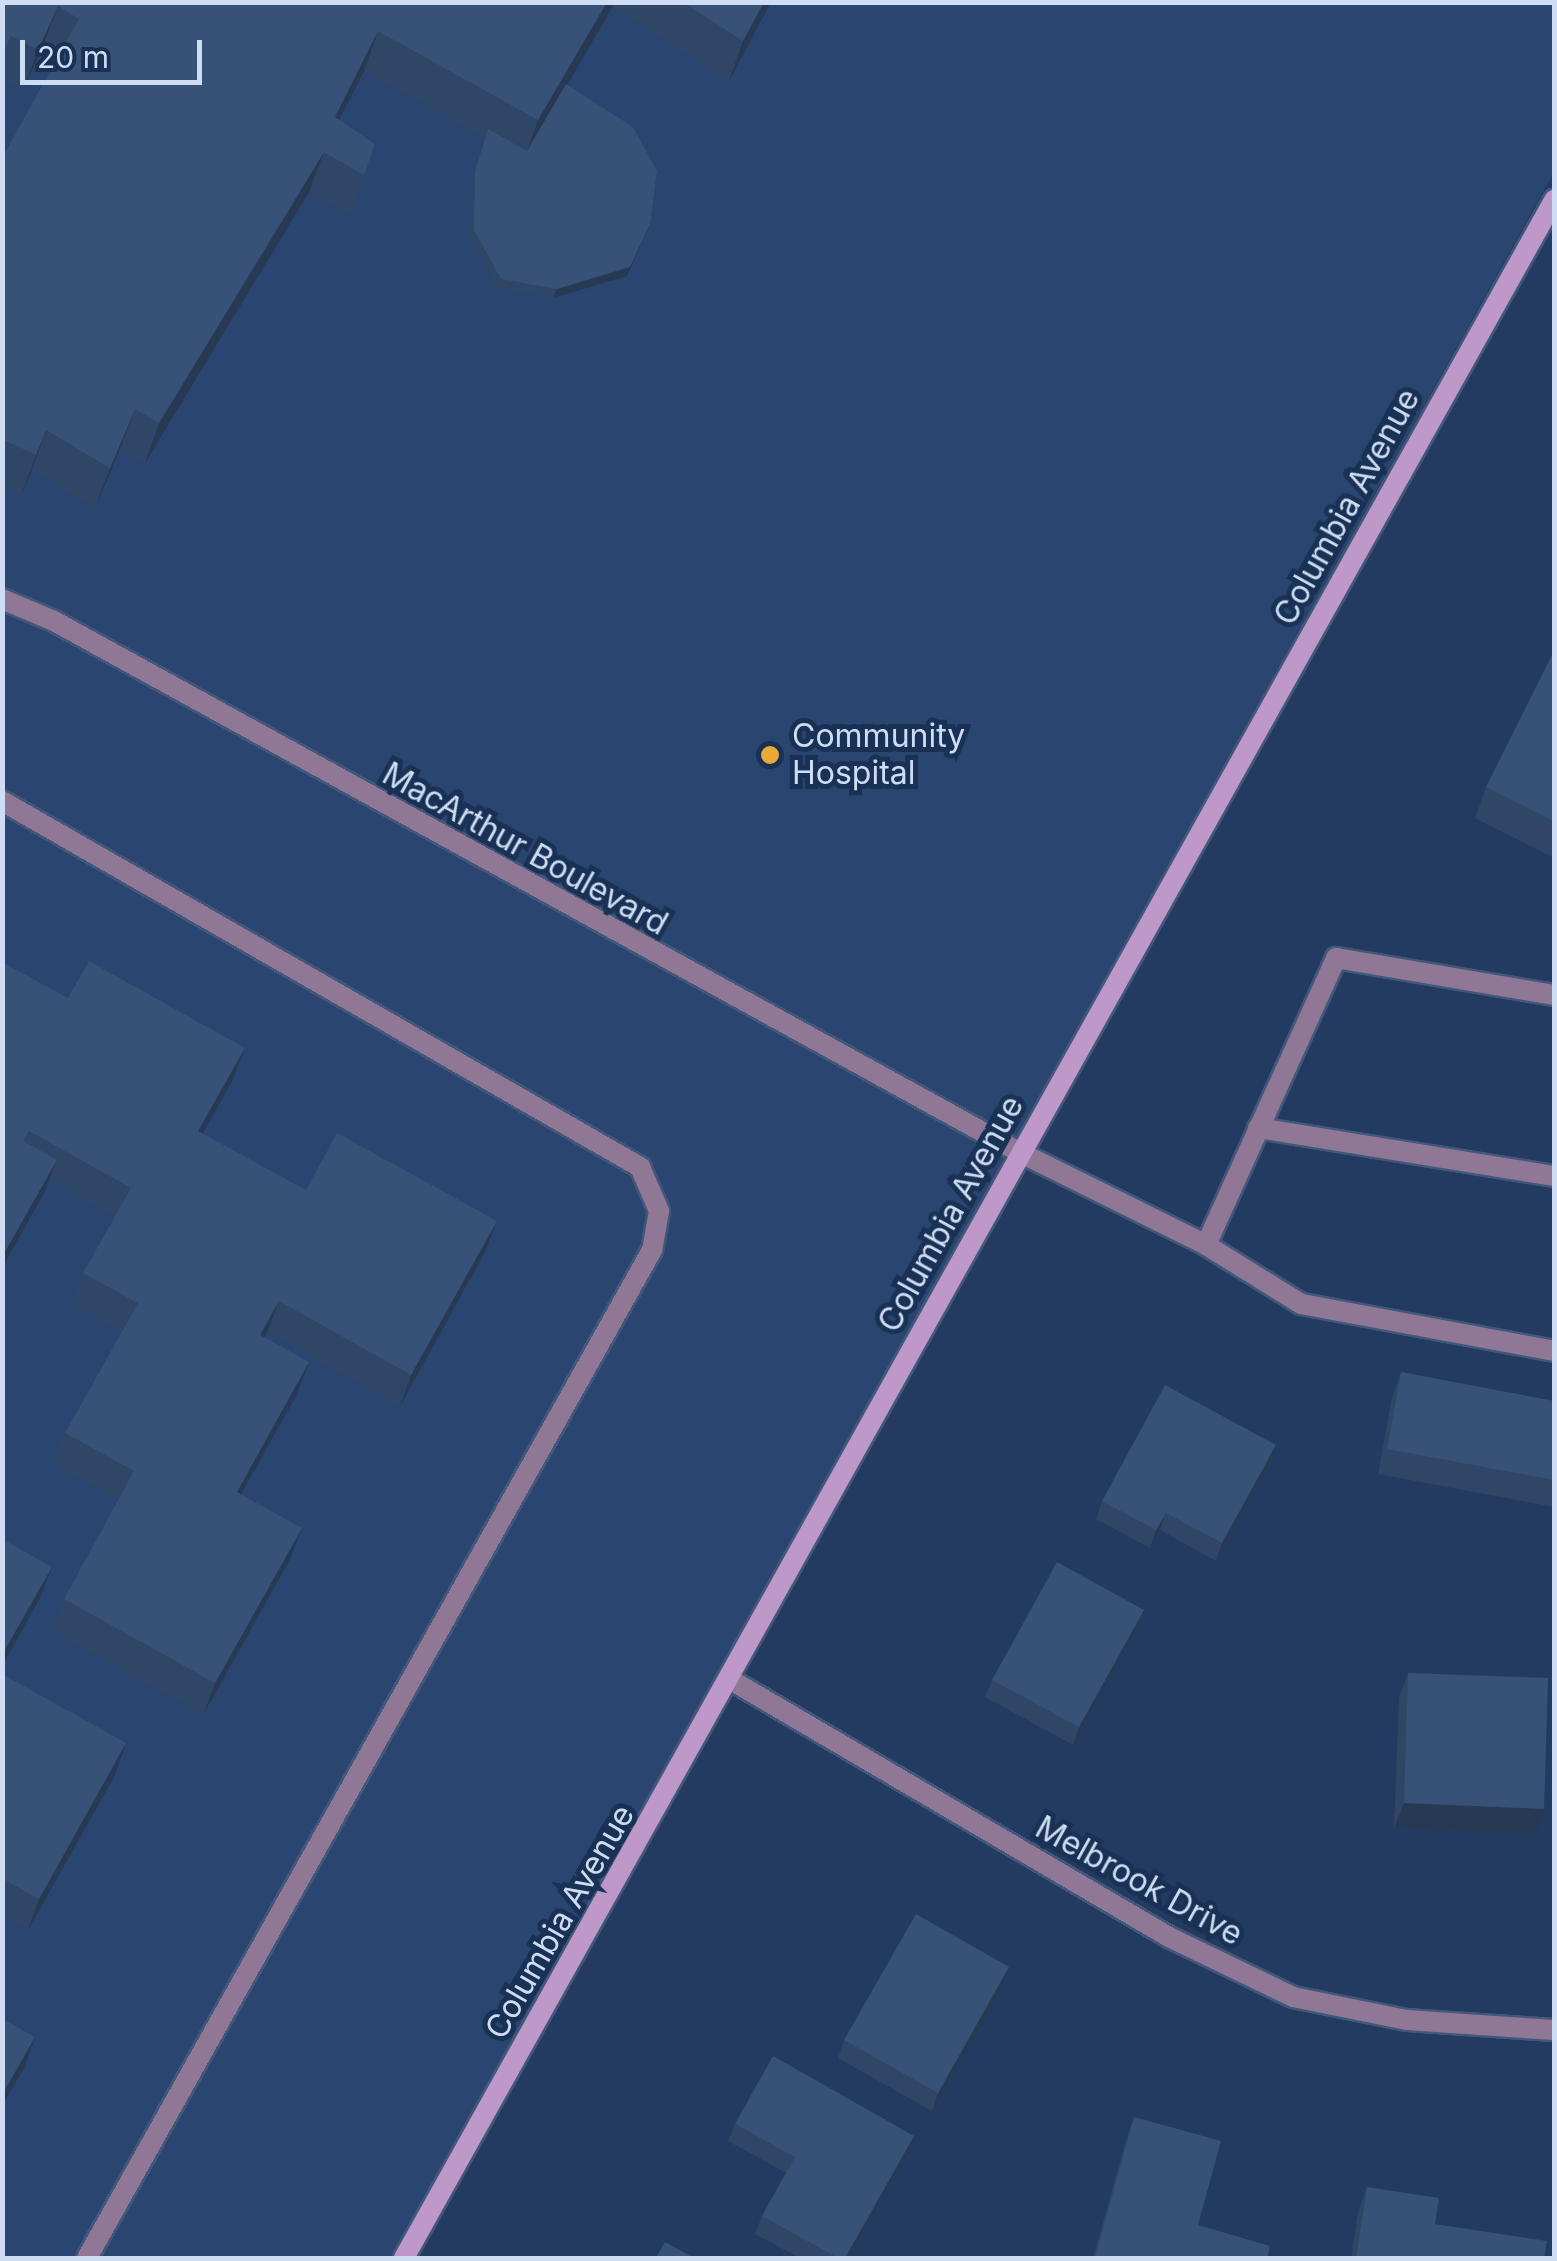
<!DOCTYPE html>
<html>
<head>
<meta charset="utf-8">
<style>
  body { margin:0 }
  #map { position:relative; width:1557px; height:2261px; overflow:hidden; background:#233b60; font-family:Inter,sans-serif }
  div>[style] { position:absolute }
  .built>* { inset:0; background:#294570 }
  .roads { filter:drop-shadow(2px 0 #42587b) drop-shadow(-2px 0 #42587b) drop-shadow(0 2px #42587b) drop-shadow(0 -2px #42587b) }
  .lane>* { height:20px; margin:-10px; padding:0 10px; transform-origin:10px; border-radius:10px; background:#8f7795 }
  .street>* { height:20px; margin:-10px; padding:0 10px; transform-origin:10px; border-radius:10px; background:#8f7795 }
  .secondary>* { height:20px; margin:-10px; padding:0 10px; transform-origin:10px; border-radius:10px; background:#bd98c8 }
  .wall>* { inset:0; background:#304666 }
  .shaded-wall>* { inset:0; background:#273953 }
  .building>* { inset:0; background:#385177 }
  .dots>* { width:28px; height:28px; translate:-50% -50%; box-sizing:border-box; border:5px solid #193155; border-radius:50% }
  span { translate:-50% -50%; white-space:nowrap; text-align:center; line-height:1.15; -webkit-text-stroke:10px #193155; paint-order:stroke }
  .street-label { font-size:32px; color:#ceddf4 }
  .poi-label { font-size:32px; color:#ceddf4 }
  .left { translate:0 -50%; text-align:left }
  .frame { position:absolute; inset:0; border:5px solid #ceddf4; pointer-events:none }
  .scale { position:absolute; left:20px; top:40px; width:182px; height:45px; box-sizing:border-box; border:5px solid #ceddf4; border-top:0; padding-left:12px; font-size:30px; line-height:35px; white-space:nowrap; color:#ceddf4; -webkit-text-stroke:8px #193155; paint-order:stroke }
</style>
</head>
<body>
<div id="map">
  <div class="built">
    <div style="clip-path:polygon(3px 3px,1554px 3px,1554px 172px,392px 2258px,3px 2258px)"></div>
  </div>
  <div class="roads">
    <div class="lane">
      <div style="left:2px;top:801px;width:736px;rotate:29.84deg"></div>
      <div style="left:640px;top:1167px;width:48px;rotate:66.6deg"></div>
      <div style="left:659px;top:1211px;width:40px;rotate:100deg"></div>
      <div style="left:652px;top:1250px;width:1156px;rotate:119.27deg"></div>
      <div style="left:1258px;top:1128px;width:300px;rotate:9.2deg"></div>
      <div style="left:1019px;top:1152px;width:209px;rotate:26.4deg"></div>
      <div style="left:1206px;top:1245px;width:112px;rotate:31.8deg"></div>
      <div style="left:1301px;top:1304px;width:257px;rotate:10.5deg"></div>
      <div style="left:1206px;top:1245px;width:315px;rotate:-65.6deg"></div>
      <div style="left:1336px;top:958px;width:221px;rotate:9.6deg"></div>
    </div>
    <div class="street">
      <div style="left:2px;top:599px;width:56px;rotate:22.9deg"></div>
      <div style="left:54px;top:621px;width:1101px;rotate:28.82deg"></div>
      <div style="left:731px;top:1680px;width:508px;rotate:30.4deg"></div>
      <div style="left:1169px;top:1937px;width:138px;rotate:25.8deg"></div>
      <div style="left:1293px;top:1997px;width:116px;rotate:11.4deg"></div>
      <div style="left:1407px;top:2020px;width:147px;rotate:3.9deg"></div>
    </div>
    <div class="secondary">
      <div style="left:404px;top:2258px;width:2358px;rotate:-60.8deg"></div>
    </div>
  </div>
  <div class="wall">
    <div style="clip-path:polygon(2px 2px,771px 2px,729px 81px,613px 7px,567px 85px,647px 233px,627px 276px,553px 298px,497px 288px,470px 239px,472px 181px,485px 138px,364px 71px,339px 120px,375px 144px,350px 215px,309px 192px,145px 463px,120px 449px,95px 508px,32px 470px,21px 495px,2px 486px,2px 158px,59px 56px,43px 46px,23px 90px,2px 79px)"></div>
    <div style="clip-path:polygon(1554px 651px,1554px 858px,1475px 818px,1486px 787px)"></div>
    <div style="clip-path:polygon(2px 962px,68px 998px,245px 1048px,233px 1079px,203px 1133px,306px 1190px,497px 1221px,485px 1252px,400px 1406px,267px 1332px,264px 1338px,297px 1394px,241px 1495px,290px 1559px,203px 1715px,52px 1631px,64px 1599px,118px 1500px,53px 1464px,65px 1433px,121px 1332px,72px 1304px,83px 1273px,115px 1216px,49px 1180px,45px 1191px,2px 1268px)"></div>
    <div style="clip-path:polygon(1401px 1372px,1554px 1401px,1554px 1507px,1378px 1474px,1392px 1397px)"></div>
    <div style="clip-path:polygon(1270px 1462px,1216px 1561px,1160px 1530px,1150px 1548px,1096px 1519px,1102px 1501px)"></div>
    <div style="clip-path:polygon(1144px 1610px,1137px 1628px,1073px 1745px,985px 1697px,992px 1680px)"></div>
    <div style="clip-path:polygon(1408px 1673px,1535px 1834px,1394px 1828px,1399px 1698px)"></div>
    <div style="clip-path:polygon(2px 1674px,115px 1775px,28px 1930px,2px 1916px)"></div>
    <div style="clip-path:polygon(1003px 1985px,932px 2111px,838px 2058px,844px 2040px)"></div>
    <div style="clip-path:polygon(1134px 2117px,1198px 2225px,1267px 2258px,1093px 2258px,1125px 2143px)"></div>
    <div style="clip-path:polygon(735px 2124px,914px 2136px,908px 2153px,848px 2258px,800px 2258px,755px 2234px,762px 2216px,786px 2173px,728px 2141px)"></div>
    <div style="clip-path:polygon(1367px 2187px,1435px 2224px,1544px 2258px,1351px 2258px,1358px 2212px)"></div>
  </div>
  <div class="shaded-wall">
    <div style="clip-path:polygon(607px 2px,615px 2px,524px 160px,538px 120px)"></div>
    <div style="clip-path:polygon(764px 2px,771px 2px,729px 81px,743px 41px)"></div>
    <div style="clip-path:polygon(58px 6px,43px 46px,23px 90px,38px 50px)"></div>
    <div style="clip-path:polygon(378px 31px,364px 71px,320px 157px,335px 117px)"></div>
    <div style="clip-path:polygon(324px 152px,309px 192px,145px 463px,159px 423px)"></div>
    <div style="clip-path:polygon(650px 224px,627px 276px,553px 298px,557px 289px)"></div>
    <div style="clip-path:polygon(135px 409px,120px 449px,95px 508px,110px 468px)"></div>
    <div style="clip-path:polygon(46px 430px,32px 470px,21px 495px,36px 455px)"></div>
    <div style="clip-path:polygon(245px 1048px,233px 1079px,187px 1162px,198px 1131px)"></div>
    <div style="clip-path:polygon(57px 1160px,45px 1191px,2px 1268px,2px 1257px)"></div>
    <div style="clip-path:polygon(497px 1221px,485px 1252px,400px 1406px,411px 1375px)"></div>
    <div style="clip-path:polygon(279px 1301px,267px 1332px,248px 1367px,260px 1335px)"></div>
    <div style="clip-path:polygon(309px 1362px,297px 1394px,225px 1523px,237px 1492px)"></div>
    <div style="clip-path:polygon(1276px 1445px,1270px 1462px,1216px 1561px,1222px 1543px)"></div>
    <div style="clip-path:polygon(1166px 1513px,1160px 1530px,1150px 1548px,1156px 1530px)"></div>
    <div style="clip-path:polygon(302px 1528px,290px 1559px,203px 1715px,215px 1683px)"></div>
    <div style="clip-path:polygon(52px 1567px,40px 1598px,2px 1666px,2px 1655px)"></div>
    <div style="clip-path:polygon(1144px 1610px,1137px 1628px,1073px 1745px,1079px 1727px)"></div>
    <div style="clip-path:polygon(126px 1743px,115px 1775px,28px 1930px,39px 1899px)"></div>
    <div style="clip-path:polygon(1404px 1803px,1544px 1809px,1535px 1834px,1394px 1828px)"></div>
    <div style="clip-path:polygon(1009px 1967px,1003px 1985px,932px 2111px,938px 2093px)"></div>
    <div style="clip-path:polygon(35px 2037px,24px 2068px,2px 2106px,2px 2095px)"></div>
    <div style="clip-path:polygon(914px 2136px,908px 2153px,848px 2258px,845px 2258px)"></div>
  </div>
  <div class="building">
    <div style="clip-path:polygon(2px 2px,607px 2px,538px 120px,378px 31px,335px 117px,375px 144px,364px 175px,324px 152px,159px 423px,135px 409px,110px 468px,46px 430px,36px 455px,2px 439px,2px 158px,79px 19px,58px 6px,38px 50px,11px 36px,2px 53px)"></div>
    <div style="clip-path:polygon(683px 2px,764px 2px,743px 41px)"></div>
    <div style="clip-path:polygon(566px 84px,633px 127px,657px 171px,650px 224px,630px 267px,557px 289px,501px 279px,474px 230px,475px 172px,488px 129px,527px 151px)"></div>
    <div style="clip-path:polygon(1554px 651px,1554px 821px,1486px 787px)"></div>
    <div style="clip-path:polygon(89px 961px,245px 1048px,198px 1131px,306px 1190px,337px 1133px,497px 1221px,411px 1375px,279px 1301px,260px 1335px,309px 1362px,237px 1492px,302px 1528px,215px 1683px,64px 1599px,134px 1471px,65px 1433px,138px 1303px,83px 1273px,131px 1188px,29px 1131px,23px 1141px,57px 1160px,2px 1257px,2px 962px,68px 998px)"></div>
    <div style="clip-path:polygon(1401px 1372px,1554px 1401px,1554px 1480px,1387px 1449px)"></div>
    <div style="clip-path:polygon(1165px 1385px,1276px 1445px,1222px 1543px,1166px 1513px,1156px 1530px,1102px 1501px)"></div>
    <div style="clip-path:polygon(2px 1539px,52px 1567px,2px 1655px)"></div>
    <div style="clip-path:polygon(1057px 1562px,1144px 1610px,1079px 1727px,992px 1680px)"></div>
    <div style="clip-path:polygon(1408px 1673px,1548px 1678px,1544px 1809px,1404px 1803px)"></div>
    <div style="clip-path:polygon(2px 1674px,126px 1743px,39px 1899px,2px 1878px)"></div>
    <div style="clip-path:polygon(916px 1914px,1009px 1967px,938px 2093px,844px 2040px)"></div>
    <div style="clip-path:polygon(2px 2018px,35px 2037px,2px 2095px)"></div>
    <div style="clip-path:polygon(773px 2056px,914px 2136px,845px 2258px,838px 2258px,762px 2216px,795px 2157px,735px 2124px)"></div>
    <div style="clip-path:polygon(1134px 2117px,1221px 2141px,1198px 2225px,1270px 2246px,1267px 2258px,1095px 2258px)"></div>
    <div style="clip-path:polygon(1367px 2187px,1439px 2198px,1435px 2224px,1547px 2241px,1544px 2258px,1356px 2258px)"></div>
    <div style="clip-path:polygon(665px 2242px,694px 2258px,656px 2258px)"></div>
  </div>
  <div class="dots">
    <div style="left:770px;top:755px;background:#e8ab37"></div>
  </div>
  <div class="street-label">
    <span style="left:1347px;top:507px;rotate:-61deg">Columbia Avenue</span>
    <span style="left:525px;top:849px;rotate:29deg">MacArthur Boulevard</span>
    <span style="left:951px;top:1214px;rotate:-61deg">Columbia Avenue</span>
    <span style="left:1139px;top:1881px;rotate:29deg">Melbrook Drive</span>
    <span style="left:560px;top:1922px;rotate:-60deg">Columbia Avenue</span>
  </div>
  <div class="poi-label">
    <span class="left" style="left:792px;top:755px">Community<br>Hospital</span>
  </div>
  <div class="frame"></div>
  <div class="scale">20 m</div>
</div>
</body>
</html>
